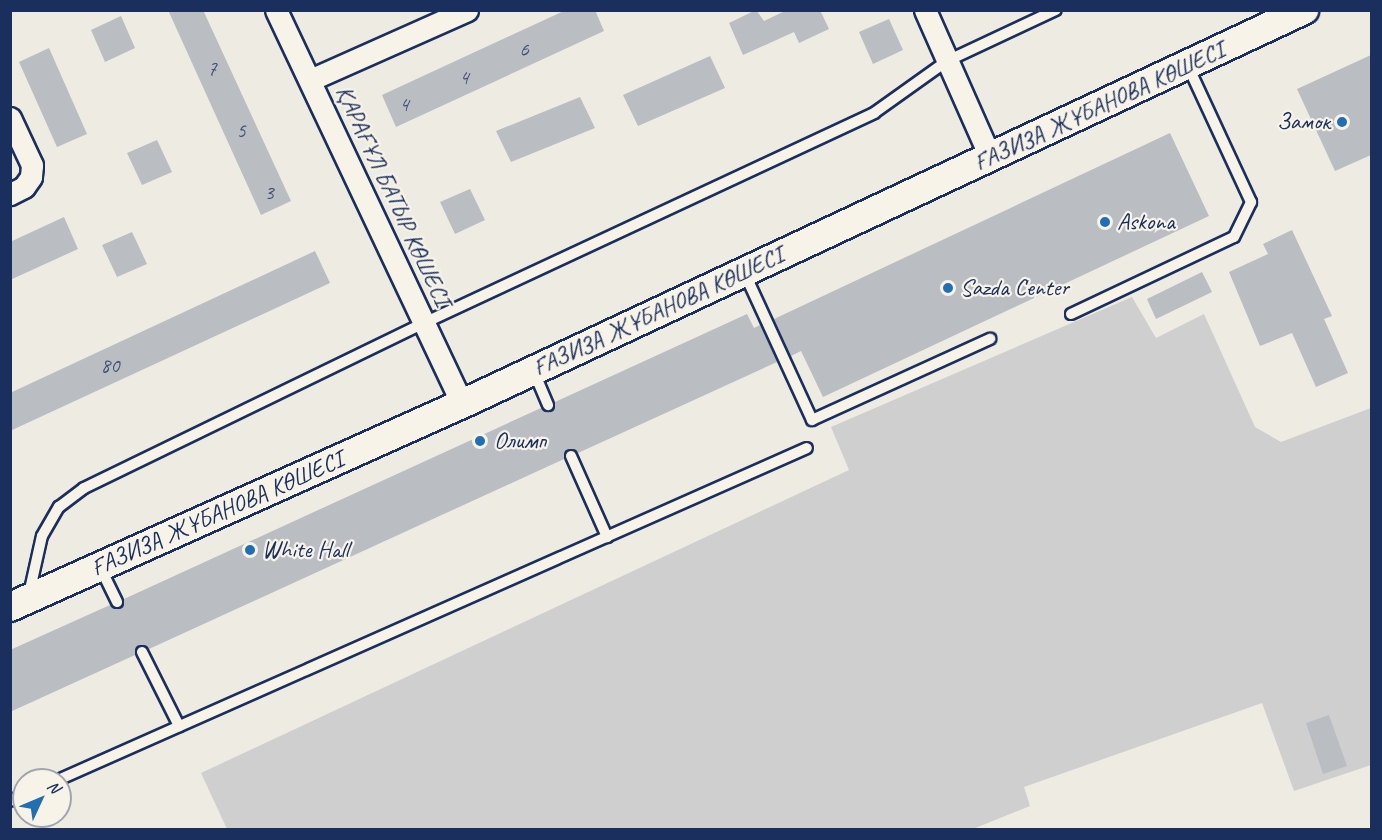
<!DOCTYPE html>
<html>
<head>
<meta charset="utf-8">
<style>
  body { margin:0 }
  #map { position:relative; width:1382px; height:840px; overflow:hidden; background:#eeebe2; font-family:Caveat,sans-serif }
  div>[style] { position:absolute }
  .green>* { inset:0; background:#cfcfcf }
  .building>* { inset:0; background:#babdc2 }
  .roads { filter:drop-shadow(2px 0 #1b2f5e) drop-shadow(-2px 0 #1b2f5e) drop-shadow(0 2px #1b2f5e) drop-shadow(0 -2px #1b2f5e) }
  .lane>* { height:10px; margin:-5px; padding:0 5px; transform-origin:5px; border-radius:5px; background:#f7f3e8 }
  .street>* { height:21px; margin:-10.5px; padding:0 10.5px; transform-origin:10.5px; border-radius:10.5px; background:#f7f3e8 }
  .secondary>* { height:28px; margin:-14px; padding:0 14px; transform-origin:14px; border-radius:14px; background:#f7f3e8 }
  .dots>* { width:16px; height:16px; translate:-50% -50%; box-sizing:border-box; border:3px solid #f7f3e8; border-radius:50% }
  span { translate:-50% -50%; white-space:nowrap; text-align:center; line-height:1.15; -webkit-text-stroke:4.5px #f7f3e8; paint-order:stroke }
  .number-label { font-size:21px; color:#435277 }
  .number-label span { -webkit-text-stroke-width:0 }
  .street-label { font-size:24px; color:#1b2f5e }
  .poi-label { font-size:24px; color:#1b2f5e }
  .right { translate:-100% -50%; text-align:right }
  .left { translate:0 -50%; text-align:left }
  .frame { position:absolute; inset:0; border:12px solid #1b2f5e; pointer-events:none }
  .north { position:absolute; left:12px; top:768px; width:60px; height:60px; box-sizing:border-box; background:#f7f3e8; border:2px solid #9fa5b1; border-radius:50%; rotate:46deg; font-size:16px; font-weight:700; line-height:24px; text-align:center; color:#1b2f5e }
  .north::after { content:''; display:block; margin:auto; width:21px; height:27px; background:#1f6fb2; clip-path:polygon(50% 0,100% 100%,50% 72%,0 100%) }
</style>
</head>
<body>
<div id="map">
  <div class="green">
    <div style="clip-path:polygon(1132px 297px,1156px 338px,1204px 314px,1255px 427px,1281px 442px,1371px 408px,1371px 765px,1294px 791px,1262px 703px,1024px 787px,1030px 806px,973px 829px,227px 829px,201px 773px,849px 470px,831px 427px)"></div>
  </div>
  <div class="building">
    <div style="clip-path:polygon(168px 10px,203px 10px,291px 201px,261px 215px)"></div>
    <div style="clip-path:polygon(566px 10px,595px 10px,604px 31px,396px 127px,382px 95px)"></div>
    <div style="clip-path:polygon(756px 10px,764px 21px,787px 10px,820px 10px,829px 29px,799px 43px,794px 32px,743px 55px,729px 23px)"></div>
    <div style="clip-path:polygon(121px 16px,135px 48px,105px 62px,91px 30px)"></div>
    <div style="clip-path:polygon(889px 19px,903px 50px,873px 64px,859px 32px)"></div>
    <div style="clip-path:polygon(49px 48px,87px 134px,57px 147px,19px 62px)"></div>
    <div style="clip-path:polygon(1371px 55px,1371px 155px,1335px 171px,1297px 89px)"></div>
    <div style="clip-path:polygon(710px 56px,725px 88px,638px 126px,623px 95px)"></div>
    <div style="clip-path:polygon(580px 97px,595px 128px,511px 162px,496px 131px)"></div>
    <div style="clip-path:polygon(1170px 133px,1209px 216px,823px 397px,801px 351px,791px 356px,774px 319px)"></div>
    <div style="clip-path:polygon(157px 140px,172px 172px,142px 185px,127px 153px)"></div>
    <div style="clip-path:polygon(470px 189px,485px 220px,455px 234px,440px 202px)"></div>
    <div style="clip-path:polygon(64px 217px,78px 249px,10px 280px,10px 242px)"></div>
    <div style="clip-path:polygon(1292px 230px,1332px 316px,1324px 319px,1348px 373px,1316px 387px,1292px 333px,1260px 346px,1229px 272px,1268px 254px,1263px 244px)"></div>
    <div style="clip-path:polygon(132px 232px,147px 264px,117px 277px,102px 245px)"></div>
    <div style="clip-path:polygon(315px 251px,330px 283px,10px 431px,10px 393px)"></div>
    <div style="clip-path:polygon(1202px 272px,1212px 292px,1156px 319px,1147px 299px)"></div>
    <div style="clip-path:polygon(747px 314px,754px 328px,760px 325px,777px 362px,578px 453px,567px 449px,564px 459px,149px 649px,139px 645px,135px 655px,10px 712px,10px 650px,110px 605px,120px 609px,124px 599px,541px 408px,551px 412px,555px 402px)"></div>
    <div style="clip-path:polygon(1329px 715px,1347px 766px,1323px 774px,1306px 723px)"></div>
  </div>
  <div class="roads">
    <div class="lane">
      <div style="left:744px;top:272px;width:163px;rotate:65.3deg"></div>
      <div style="left:812px;top:420px;width:196px;rotate:-24.5deg"></div>
      <div style="left:1071px;top:314px;width:180px;rotate:-25.3deg"></div>
      <div style="left:1234px;top:237px;width:39px;rotate:-64deg"></div>
      <div style="left:1251px;top:202px;width:150px;rotate:-114.9deg"></div>
      <div style="left:534px;top:372px;width:36px;rotate:67deg"></div>
      <div style="left:571px;top:456px;width:89px;rotate:66deg"></div>
      <div style="left:100px;top:567px;width:39px;rotate:64deg"></div>
      <div style="left:29px;top:594px;width:59px;rotate:-77.4deg"></div>
      <div style="left:42px;top:536px;width:34px;rotate:-60deg"></div>
      <div style="left:59px;top:507px;width:31px;rotate:-37deg"></div>
      <div style="left:84px;top:488px;width:378px;rotate:-25.9deg"></div>
      <div style="left:424px;top:323px;width:497px;rotate:-25deg"></div>
      <div style="left:874px;top:113px;width:90px;rotate:-35.5deg"></div>
      <div style="left:947px;top:61px;width:120px;rotate:-25.1deg"></div>
      <div style="left:142px;top:652px;width:83px;rotate:63.4deg"></div>
      <div style="left:58px;top:780px;width:819px;rotate:-23.91deg"></div>
      <div style="left:10px;top:801px;width:15px;rotate:-23deg"></div>
    </div>
    <div class="street">
      <div style="left:276px;top:10px;width:436px;rotate:64.7deg"></div>
      <div style="left:925px;top:10px;width:161px;rotate:66.1deg"></div>
      <div style="left:310px;top:80px;width:172px;rotate:-24deg"></div>
      <div style="left:10px;top:118px;width:52px;rotate:64.9deg"></div>
      <div style="left:32px;top:165px;width:12px;rotate:95deg"></div>
      <div style="left:31px;top:177px;width:12px;rotate:125deg"></div>
      <div style="left:24px;top:187px;width:16px;rotate:153deg"></div>
    </div>
    <div class="secondary">
      <div style="left:10px;top:607px;width:495px;rotate:-24.2deg"></div>
      <div style="left:462px;top:404px;width:930px;rotate:-25.08deg"></div>
    </div>
  </div>
  <div class="dots">
    <div style="left:1342px;top:122px;background:#1f6fb2"></div>
    <div style="left:1105px;top:222px;background:#1f6fb2"></div>
    <div style="left:948px;top:288px;background:#1f6fb2"></div>
    <div style="left:480px;top:441px;background:#1f6fb2"></div>
    <div style="left:250px;top:550px;background:#1f6fb2"></div>
  </div>
  <div class="number-label">
    <span style="left:524px;top:49px">6</span>
    <span style="left:212px;top:68px">7</span>
    <span style="left:464px;top:77px">4</span>
    <span style="left:404px;top:104px">4</span>
    <span style="left:241px;top:130px">5</span>
    <span style="left:269px;top:192px">3</span>
    <span style="left:110px;top:365px">80</span>
  </div>
  <div class="street-label">
    <span style="left:1099px;top:107px;rotate:-25deg">ҒАЗИЗА ЖҰБАНОВА КӨШЕСІ</span>
    <span style="left:393px;top:196px;rotate:65deg">ҚАРАҒҰЛ БАТЫР КӨШЕСІ</span>
    <span style="left:658px;top:312px;rotate:-25deg">ҒАЗИЗА ЖҰБАНОВА КӨШЕСІ</span>
    <span style="left:217px;top:514px;rotate:-24deg">ҒАЗИЗА ЖҰБАНОВА КӨШЕСІ</span>
  </div>
  <div class="poi-label">
    <span class="right" style="left:1330px;top:122px">Замок</span>
    <span class="left" style="left:1117px;top:222px">Askona</span>
    <span class="left" style="left:960px;top:288px">Sazda Center</span>
    <span class="left" style="left:494px;top:441px">Олимп</span>
    <span class="left" style="left:262px;top:550px">White Hall</span>
  </div>
  <div class="frame"></div>
  <div class="north">N</div>
</div>
</body>
</html>
